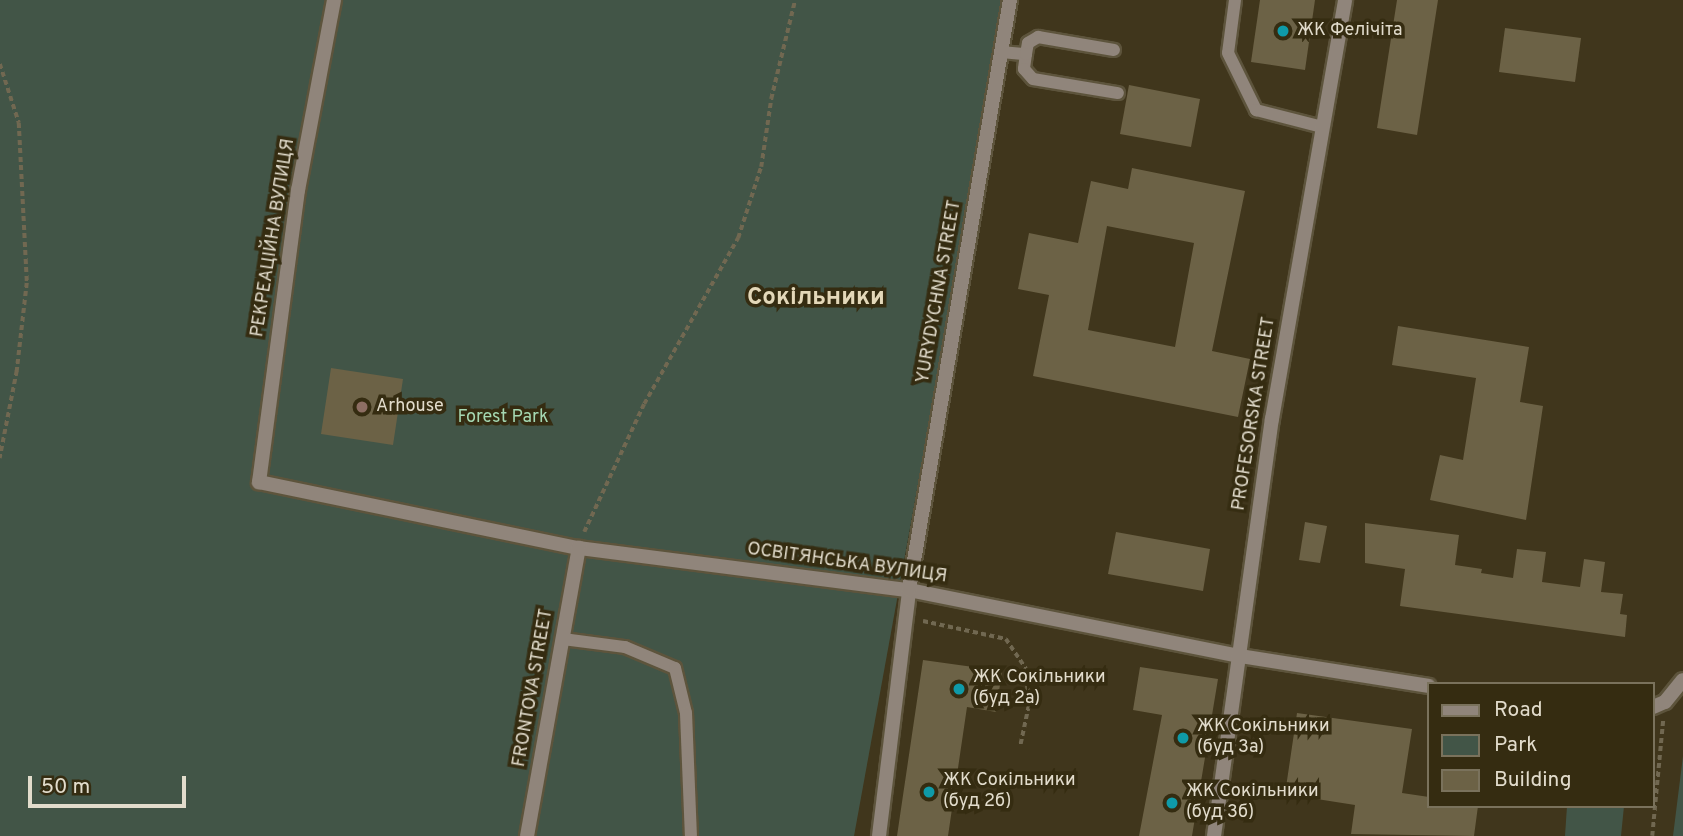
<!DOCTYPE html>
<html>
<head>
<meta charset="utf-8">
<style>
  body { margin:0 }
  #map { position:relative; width:1683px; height:836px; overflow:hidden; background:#40361c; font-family:Overpass,sans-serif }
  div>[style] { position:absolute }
  .green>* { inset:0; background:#425547 }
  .building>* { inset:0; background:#6c6246 }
  .path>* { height:3.5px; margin-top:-1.75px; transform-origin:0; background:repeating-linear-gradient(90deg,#716851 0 5px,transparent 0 8.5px) }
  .roads { filter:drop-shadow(2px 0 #5d543c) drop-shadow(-2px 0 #5d543c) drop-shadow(0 2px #5d543c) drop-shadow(0 -2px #5d543c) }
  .service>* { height:12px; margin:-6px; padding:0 6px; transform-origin:6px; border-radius:6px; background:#90857b }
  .minor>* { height:14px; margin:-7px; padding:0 7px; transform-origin:7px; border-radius:7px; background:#90857b }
  .dots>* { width:19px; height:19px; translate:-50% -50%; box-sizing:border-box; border:4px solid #352c11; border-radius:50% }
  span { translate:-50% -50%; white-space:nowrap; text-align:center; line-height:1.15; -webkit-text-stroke:7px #352c11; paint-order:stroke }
  .poi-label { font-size:18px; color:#e2dccc }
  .left { translate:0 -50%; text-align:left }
  .street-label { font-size:18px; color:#e2dccc }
  .park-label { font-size:18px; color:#a5d8b2 }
  .district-label { font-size:24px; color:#e3d8b9; font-weight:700 }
  .legend { position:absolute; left:1427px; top:682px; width:228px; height:126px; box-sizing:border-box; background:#352c11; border:2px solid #7a725c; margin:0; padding:9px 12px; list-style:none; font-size:21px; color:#e2dccc }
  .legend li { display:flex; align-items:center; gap:14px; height:35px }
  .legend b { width:35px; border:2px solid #7a725c }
  .scale { position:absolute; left:28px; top:776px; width:158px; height:32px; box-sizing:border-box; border:4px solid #e2dccc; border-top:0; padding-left:9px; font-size:21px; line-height:24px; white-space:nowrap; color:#e2dccc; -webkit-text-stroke:5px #352c11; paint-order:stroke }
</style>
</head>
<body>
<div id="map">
  <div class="green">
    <div style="clip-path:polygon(0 0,1006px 0,854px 836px,0 836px)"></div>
    <div style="clip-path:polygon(1683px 756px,1683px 836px,1673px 836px)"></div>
    <div style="clip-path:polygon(1567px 806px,1624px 806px,1621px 836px,1565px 836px)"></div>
  </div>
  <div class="building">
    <div style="clip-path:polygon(1260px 0,1315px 0,1305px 70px,1251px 62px)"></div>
    <div style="clip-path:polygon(1397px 0,1438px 0,1417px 135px,1377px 128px)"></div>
    <div style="clip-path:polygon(1505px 28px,1581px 38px,1575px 82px,1499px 72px)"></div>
    <div style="clip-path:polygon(1129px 85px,1200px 99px,1191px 147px,1120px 134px)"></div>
    <div style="clip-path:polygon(evenodd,1132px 168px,1245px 191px,1212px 351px,1250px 359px,1238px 417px,1033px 376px,1049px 295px,1018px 289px,1029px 233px,1078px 243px,1091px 181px,1128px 189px,1132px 168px,1107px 226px,1194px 243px,1175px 347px,1088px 330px,1107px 226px)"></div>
    <div style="clip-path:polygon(1398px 326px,1529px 347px,1520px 402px,1543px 406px,1526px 520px,1430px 500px,1440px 455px,1463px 460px,1476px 378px,1392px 365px)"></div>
    <div style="clip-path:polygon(331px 368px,403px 379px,393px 445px,321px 434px)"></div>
    <div style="clip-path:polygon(1305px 522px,1327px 526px,1320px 563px,1299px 560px)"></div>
    <div style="clip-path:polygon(1365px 523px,1459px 535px,1455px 565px,1482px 569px,1481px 573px,1513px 578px,1517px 549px,1546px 552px,1542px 582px,1580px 587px,1584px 559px,1605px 562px,1601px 592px,1623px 594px,1620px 614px,1627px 615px,1625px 637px,1400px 606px,1405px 569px,1365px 563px)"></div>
    <div style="clip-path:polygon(1116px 532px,1210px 549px,1203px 591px,1108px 574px)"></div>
    <div style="clip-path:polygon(923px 660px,1002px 671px,996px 712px,967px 707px,948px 836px,897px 836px)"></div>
    <div style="clip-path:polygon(1140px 667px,1218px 679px,1192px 836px,1139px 836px,1162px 715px,1133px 710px)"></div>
    <div style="clip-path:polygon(1297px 713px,1412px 729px,1402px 793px,1429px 797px,1429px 806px,1478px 806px,1474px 836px,1351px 834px,1355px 805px,1285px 794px)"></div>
  </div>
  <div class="path">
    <div style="left:0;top:64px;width:62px;rotate:72.1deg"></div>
    <div style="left:19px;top:123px;width:160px;rotate:87.1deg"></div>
    <div style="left:27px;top:283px;width:89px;rotate:96.5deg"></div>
    <div style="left:17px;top:371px;width:89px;rotate:101.1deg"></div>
    <div style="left:584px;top:532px;width:141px;rotate:-64.9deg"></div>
    <div style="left:644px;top:404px;width:191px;rotate:-60.5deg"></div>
    <div style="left:738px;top:238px;width:75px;rotate:-72.1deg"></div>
    <div style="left:761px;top:167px;width:69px;rotate:-81.6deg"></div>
    <div style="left:771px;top:99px;width:102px;rotate:-76.4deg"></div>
    <div style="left:923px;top:621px;width:85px;rotate:12.2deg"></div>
    <div style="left:1006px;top:639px;width:36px;rotate:56deg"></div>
    <div style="left:1026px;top:669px;width:37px;rotate:85deg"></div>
    <div style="left:1029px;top:706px;width:40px;rotate:102deg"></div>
    <div style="left:1652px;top:836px;width:117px;rotate:-84.6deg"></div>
  </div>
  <div class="roads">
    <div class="service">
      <div style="left:1235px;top:0;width:53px;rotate:97.5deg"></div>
      <div style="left:1228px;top:53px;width:64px;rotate:63.8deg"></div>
      <div style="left:1256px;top:110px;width:68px;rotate:14.4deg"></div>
      <div style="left:1001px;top:52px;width:25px;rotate:5deg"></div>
      <div style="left:1026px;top:54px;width:15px;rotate:98deg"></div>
      <div style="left:1024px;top:69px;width:13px;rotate:48deg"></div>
      <div style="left:1033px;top:79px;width:86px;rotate:9.4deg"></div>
      <div style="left:1026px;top:54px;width:11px;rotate:-80deg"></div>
      <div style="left:1028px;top:43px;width:12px;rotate:-31deg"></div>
      <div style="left:1038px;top:37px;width:77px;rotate:9.7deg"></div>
      <div style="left:563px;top:639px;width:63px;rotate:7.4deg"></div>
      <div style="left:625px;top:647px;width:54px;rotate:22.8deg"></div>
      <div style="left:675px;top:668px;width:46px;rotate:76.3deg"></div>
      <div style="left:686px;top:713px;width:123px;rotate:87.7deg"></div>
    </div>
    <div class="minor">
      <div style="left:334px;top:0;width:193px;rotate:100.7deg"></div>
      <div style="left:298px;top:190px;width:295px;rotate:97.6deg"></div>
      <div style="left:259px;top:482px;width:327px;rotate:11.7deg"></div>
      <div style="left:579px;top:548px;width:333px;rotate:7.3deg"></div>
      <div style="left:909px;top:590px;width:338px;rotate:11.3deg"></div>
      <div style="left:1240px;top:656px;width:191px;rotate:9deg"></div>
      <div style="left:1653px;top:707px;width:13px;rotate:-23deg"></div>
      <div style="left:1665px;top:702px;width:28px;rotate:-51deg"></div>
      <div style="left:527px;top:836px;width:293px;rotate:-79.8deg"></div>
      <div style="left:879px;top:836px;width:248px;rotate:-83deg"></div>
      <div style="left:909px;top:590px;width:599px;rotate:-80.29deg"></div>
      <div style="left:1214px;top:836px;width:421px;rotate:-82.1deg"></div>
      <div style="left:1272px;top:419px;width:425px;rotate:-80.1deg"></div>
    </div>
  </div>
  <div class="dots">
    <div style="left:1283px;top:31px;background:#0f9aa8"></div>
    <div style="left:362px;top:407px;background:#8d6e63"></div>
    <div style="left:959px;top:689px;background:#0f9aa8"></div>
    <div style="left:1183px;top:738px;background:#0f9aa8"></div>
    <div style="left:929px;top:792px;background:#0f9aa8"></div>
    <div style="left:1172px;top:803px;background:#0f9aa8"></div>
  </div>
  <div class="poi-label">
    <span class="left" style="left:1297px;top:31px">ЖК Фелічіта</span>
    <span class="left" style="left:376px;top:407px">Arhouse</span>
    <span class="left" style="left:973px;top:689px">ЖК Сокільники<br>(буд 2а)</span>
    <span class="left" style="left:1197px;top:738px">ЖК Сокільники<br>(буд 3а)</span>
    <span class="left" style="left:943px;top:792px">ЖК Сокільники<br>(буд 2б)</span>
    <span class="left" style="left:1186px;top:803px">ЖК Сокільники<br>(буд 3б)</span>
  </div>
  <div class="street-label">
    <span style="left:274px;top:238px;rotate:-81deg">РЕКРЕАЦІЙНА ВУЛИЦЯ</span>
    <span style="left:940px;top:292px;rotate:-80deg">YURYDYCHNA STREET</span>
    <span style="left:1255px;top:414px;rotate:-81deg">PROFESORSKA STREET</span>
    <span style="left:847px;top:564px;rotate:8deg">ОСВІТЯНСЬКА ВУЛИЦЯ</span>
    <span style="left:534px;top:688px;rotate:-80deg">FRONTOVA STREET</span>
  </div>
  <div class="park-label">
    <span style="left:503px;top:418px">Forest Park</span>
  </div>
  <div class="district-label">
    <span style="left:816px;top:299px">Сокільники</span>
  </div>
  <ul class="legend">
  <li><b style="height:9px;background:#90857b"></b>Road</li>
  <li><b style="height:19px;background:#425547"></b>Park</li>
  <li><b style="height:19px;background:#6c6246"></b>Building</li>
  </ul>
  <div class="scale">50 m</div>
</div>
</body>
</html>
